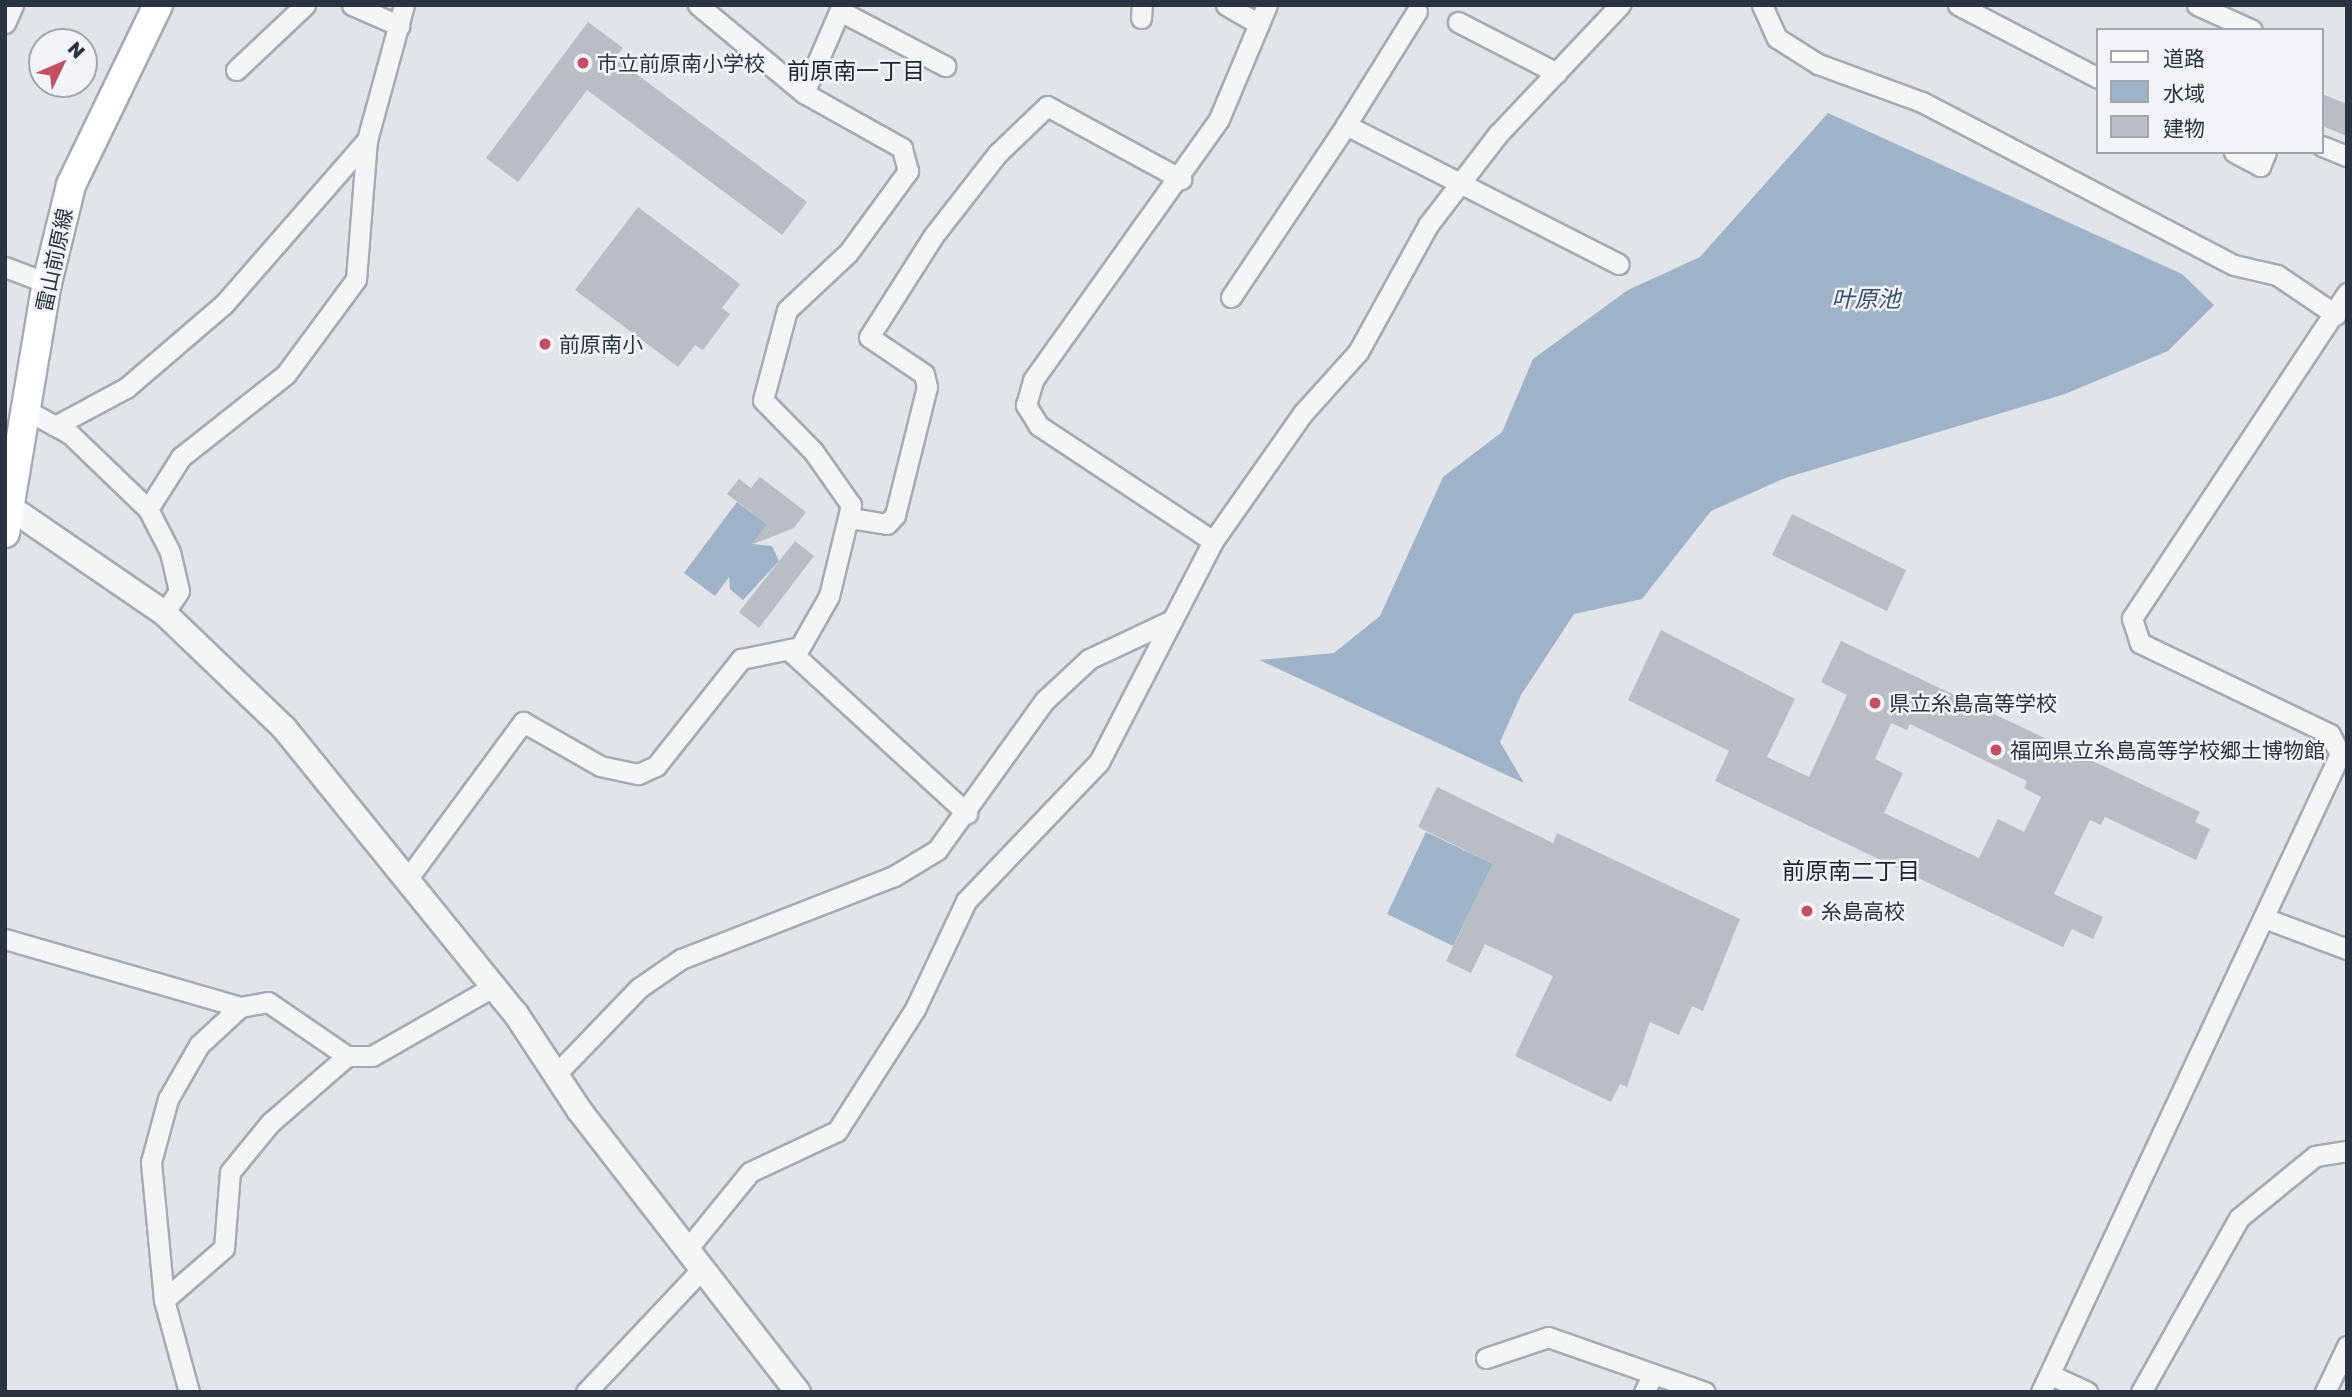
<!DOCTYPE html>
<html>
<head>
<meta charset="utf-8">
<style>
  body { margin:0 }
  #map { position:relative; width:2352px; height:1397px; overflow:hidden; background:#e1e4e9; font-family:"Golos Text","Noto Sans JP",sans-serif }
  div>[style] { position:absolute }
  .water>* { inset:0; background:#9eb3c7 }
  .building>* { inset:0; background:#b9bec5 }
  .roads { filter:drop-shadow(2px 0 #a6abb3) drop-shadow(-2px 0 #a6abb3) drop-shadow(0 2px #a6abb3) drop-shadow(0 -2px #a6abb3) }
  .minor>* { height:19px; margin:-9.5px; padding:0 9.5px; transform-origin:9.5px; border-radius:9.5px; background:#f4f5f7 }
  .tertiary>* { height:24px; margin:-12px; padding:0 12px; transform-origin:12px; border-radius:12px; background:#f4f5f7 }
  .secondary>* { height:28px; margin:-14px; padding:0 14px; transform-origin:14px; border-radius:14px; background:#fff }
  .dots>* { width:19px; height:19px; translate:-50% -50%; box-sizing:border-box; border:4px solid #f1f3f6; border-radius:50% }
  span { translate:-50% -50%; white-space:nowrap; text-align:center; line-height:1.15; -webkit-text-stroke:5px #f1f3f6; paint-order:stroke }
  .poi-label { font-size:21px; color:#2a3340 }
  .left { translate:0 -50%; text-align:left }
  .street-label { font-size:21px; color:#2a3340 }
  .neighbourhood-label { font-size:23px; color:#1c2431 }
  .water-label { font-size:23px; color:#375271; font-style:italic }
  .frame { position:absolute; inset:0; border:7px solid #2a3340; pointer-events:none }
  .legend { position:absolute; left:2096px; top:28px; width:228px; height:126px; box-sizing:border-box; background:#f1f3f6; border:2px solid #a1a6ad; margin:0; padding:9px 12px; list-style:none; font-size:21px; color:#2a3340 }
  .legend li { display:flex; align-items:center; gap:14px; height:35px }
  .legend b { width:35px; border:2px solid #a1a6ad }
  .north { position:absolute; left:28px; top:28px; width:70px; height:70px; box-sizing:border-box; background:#f1f3f6; border:2px solid #a1a6ad; border-radius:50%; rotate:46deg; font-size:19px; font-weight:700; line-height:28px; text-align:center; color:#2a3340 }
  .north::after { content:''; display:block; margin:auto; width:24px; height:32px; background:#c64e63; clip-path:polygon(50% 0,100% 100%,50% 72%,0 100%) }
</style>
</head>
<body>
<div id="map">
  <div class="water">
    <div style="clip-path:polygon(1828px 113px,2182px 274px,2214px 305px,2168px 351px,2065px 394px,1785px 478px,1711px 511px,1642px 599px,1574px 614px,1521px 695px,1500px 742px,1524px 783px,1259px 660px,1334px 653px,1380px 616px,1443px 477px,1502px 432px,1533px 359px,1628px 290px,1700px 257px)"></div>
    <div style="clip-path:polygon(737px 502px,767px 524px,753px 544px,772px 546px,779px 561px,743px 600px,730px 589px,729px 577px,715px 596px,684px 573px)"></div>
    <div style="clip-path:polygon(1426px 832px,1493px 864px,1453px 946px,1387px 914px)"></div>
  </div>
  <div class="building">
    <div style="clip-path:polygon(588px 22px,623px 48px,615px 58px,807px 202px,782px 235px,587px 90px,518px 182px,486px 158px)"></div>
    <div style="clip-path:polygon(2322px 94px,2347px 104px,2347px 136px,2322px 126px)"></div>
    <div style="clip-path:polygon(638px 207px,740px 284px,722px 308px,730px 314px,703px 350px,695px 345px,678px 367px,575px 290px)"></div>
    <div style="clip-path:polygon(760px 477px,806px 512px,794px 528px,751px 545px,767px 524px,727px 494px,739px 479px,751px 488px)"></div>
    <div style="clip-path:polygon(1792px 514px,1906px 570px,1887px 611px,1772px 555px)"></div>
    <div style="clip-path:polygon(795px 541px,814px 556px,759px 628px,739px 612px)"></div>
    <div style="clip-path:polygon(evenodd,1661px 630px,1795px 699px,1767px 757px,1809px 777px,1847px 695px,1821px 682px,1841px 641px,2200px 812px,2195px 822px,2210px 829px,2196px 860px,2105px 817px,2101px 825px,2090px 820px,2054px 894px,2103px 917px,2093px 939px,2072px 929px,2063px 947px,1715px 781px,1729px 751px,1628px 700px,1661px 630px,1891px 723px,1907px 730px,1910px 724px,2027px 781px,2024px 788px,2041px 797px,2024px 832px,1998px 819px,1979px 858px,1884px 813px,1903px 773px,1875px 759px,1891px 723px)"></div>
    <div style="clip-path:polygon(1437px 787px,1553px 843px,1557px 833px,1740px 919px,1703px 1011px,1692px 1006px,1679px 1035px,1650px 1022px,1627px 1087px,1620px 1084px,1611px 1102px,1515px 1056px,1553px 976px,1485px 944px,1471px 973px,1446px 961px,1493px 864px,1418px 827px)"></div>
  </div>
  <div class="roads">
    <div class="minor">
      <div style="left:352px;top:5px;width:52px;rotate:23.6deg"></div>
      <div style="left:1226px;top:5px;width:38px;rotate:30deg"></div>
      <div style="left:1762px;top:5px;width:36px;rotate:66deg"></div>
      <div style="left:1777px;top:38px;width:49px;rotate:32.4deg"></div>
      <div style="left:1818px;top:64px;width:111px;rotate:20.1deg"></div>
      <div style="left:1922px;top:102px;width:352px;rotate:27.6deg"></div>
      <div style="left:2234px;top:265px;width:44px;rotate:13.1deg"></div>
      <div style="left:2277px;top:275px;width:71px;rotate:34.1deg"></div>
      <div style="left:1958px;top:5px;width:158px;rotate:27.5deg"></div>
      <div style="left:2197px;top:5px;width:60px;rotate:24.4deg"></div>
      <div style="left:840px;top:11px;width:119px;rotate:27.6deg"></div>
      <div style="left:1141px;top:18px;width:13px;rotate:-86deg"></div>
      <div style="left:1458px;top:22px;width:111px;rotate:27.3deg"></div>
      <div style="left:5px;top:23px;width:20px;rotate:-66deg"></div>
      <div style="left:236px;top:70px;width:95px;rotate:-43.3deg"></div>
      <div style="left:804px;top:93px;width:96px;rotate:-66.6deg"></div>
      <div style="left:1346px;top:125px;width:134px;rotate:-58.1deg"></div>
      <div style="left:2322px;top:146px;width:27px;rotate:22deg"></div>
      <div style="left:2234px;top:152px;width:30px;rotate:28deg"></div>
      <div style="left:2260px;top:166px;width:15px;rotate:-67deg"></div>
      <div style="left:5px;top:267px;width:45px;rotate:20.9deg"></div>
      <div style="left:1231px;top:297px;width:207px;rotate:-56.2deg"></div>
      <div style="left:1346px;top:125px;width:306px;rotate:27deg"></div>
      <div style="left:26px;top:410px;width:50px;rotate:28.6deg"></div>
      <div style="left:70px;top:434px;width:108px;rotate:43.9deg"></div>
      <div style="left:148px;top:509px;width:48px;rotate:62.9deg"></div>
      <div style="left:170px;top:552px;width:40px;rotate:77deg"></div>
      <div style="left:179px;top:591px;width:27px;rotate:124deg"></div>
      <div style="left:55px;top:426px;width:81px;rotate:-28.2deg"></div>
      <div style="left:126px;top:388px;width:129px;rotate:-40.6deg"></div>
      <div style="left:224px;top:304px;width:218px;rotate:-48.9deg"></div>
      <div style="left:148px;top:509px;width:62px;rotate:-57.6deg"></div>
      <div style="left:181px;top:457px;width:134px;rotate:-38.3deg"></div>
      <div style="left:286px;top:374px;width:118px;rotate:-53.6deg"></div>
      <div style="left:356px;top:279px;width:139px;rotate:-85.5deg"></div>
      <div style="left:367px;top:140px;width:140px;rotate:-74.7deg"></div>
      <div style="left:850px;top:518px;width:37px;rotate:9deg"></div>
      <div style="left:887px;top:524px;width:12px;rotate:-48deg"></div>
      <div style="left:895px;top:515px;width:132px;rotate:-76deg"></div>
      <div style="left:927px;top:387px;width:13px;rotate:-103deg"></div>
      <div style="left:924px;top:374px;width:66px;rotate:-146.1deg"></div>
      <div style="left:869px;top:337px;width:121px;rotate:-57.5deg"></div>
      <div style="left:934px;top:235px;width:103px;rotate:-52.1deg"></div>
      <div style="left:997px;top:154px;width:69px;rotate:-43.8deg"></div>
      <div style="left:1047px;top:106px;width:153px;rotate:28.6deg"></div>
      <div style="left:1213px;top:541px;width:209px;rotate:-146.5deg"></div>
      <div style="left:1039px;top:426px;width:25px;rotate:-122deg"></div>
      <div style="left:1026px;top:405px;width:26px;rotate:-74deg"></div>
      <div style="left:1033px;top:380px;width:320px;rotate:-54.5deg"></div>
      <div style="left:1219px;top:119px;width:124px;rotate:-67.2deg"></div>
      <div style="left:791px;top:652px;width:239px;rotate:42.5deg"></div>
      <div style="left:408px;top:878px;width:194px;rotate:-53.6deg"></div>
      <div style="left:523px;top:722px;width:89px;rotate:29.7deg"></div>
      <div style="left:600px;top:766px;width:39px;rotate:12deg"></div>
      <div style="left:638px;top:774px;width:20px;rotate:-24deg"></div>
      <div style="left:656px;top:766px;width:137px;rotate:-51.5deg"></div>
      <div style="left:741px;top:659px;width:60px;rotate:-11.5deg"></div>
      <div style="left:800px;top:647px;width:59px;rotate:-60.4deg"></div>
      <div style="left:829px;top:596px;width:94px;rotate:-76.4deg"></div>
      <div style="left:851px;top:505px;width:66px;rotate:-125.1deg"></div>
      <div style="left:813px;top:451px;width:71px;rotate:-134.4deg"></div>
      <div style="left:763px;top:400px;width:93px;rotate:-75.1deg"></div>
      <div style="left:787px;top:310px;width:83px;rotate:-43.1deg"></div>
      <div style="left:848px;top:253px;width:102px;rotate:-53.8deg"></div>
      <div style="left:908px;top:171px;width:24px;rotate:-105deg"></div>
      <div style="left:902px;top:148px;width:112px;rotate:-150.7deg"></div>
      <div style="left:804px;top:93px;width:138px;rotate:-140.3deg"></div>
      <div style="left:2264px;top:918px;width:89px;rotate:20.5deg"></div>
      <div style="left:5px;top:939px;width:245px;rotate:16.1deg"></div>
      <div style="left:556px;top:1074px;width:120px;rotate:-46deg"></div>
      <div style="left:639px;top:988px;width:51px;rotate:-34.6deg"></div>
      <div style="left:681px;top:959px;width:229px;rotate:-21.3deg"></div>
      <div style="left:894px;top:876px;width:50px;rotate:-31.2deg"></div>
      <div style="left:937px;top:850px;width:183px;rotate:-54.3deg"></div>
      <div style="left:1044px;top:701px;width:62px;rotate:-43deg"></div>
      <div style="left:1089px;top:659px;width:92px;rotate:-25.2deg"></div>
      <div style="left:688px;top:1248px;width:98px;rotate:-50.8deg"></div>
      <div style="left:750px;top:1172px;width:96px;rotate:-25.2deg"></div>
      <div style="left:837px;top:1131px;width:145px;rotate:-57.4deg"></div>
      <div style="left:915px;top:1009px;width:119px;rotate:-64.7deg"></div>
      <div style="left:966px;top:901px;width:192px;rotate:-46.3deg"></div>
      <div style="left:1099px;top:762px;width:249px;rotate:-62.7deg"></div>
      <div style="left:1213px;top:541px;width:156px;rotate:-54.9deg"></div>
      <div style="left:1303px;top:413px;width:82px;rotate:-48deg"></div>
      <div style="left:1358px;top:352px;width:145px;rotate:-61.1deg"></div>
      <div style="left:1428px;top:225px;width:115px;rotate:-52.4deg"></div>
      <div style="left:1498px;top:134px;width:178px;rotate:-46.6deg"></div>
      <div style="left:164px;top:1300px;width:79px;rotate:-40.9deg"></div>
      <div style="left:224px;top:1248px;width:76px;rotate:-85.5deg"></div>
      <div style="left:230px;top:1172px;width:63px;rotate:-50.8deg"></div>
      <div style="left:270px;top:1123px;width:102px;rotate:-41deg"></div>
      <div style="left:1486px;top:1358px;width:65px;rotate:-18.7deg"></div>
      <div style="left:1548px;top:1337px;width:166px;rotate:19.3deg"></div>
      <div style="left:2051px;top:1375px;width:40px;rotate:25deg"></div>
      <div style="left:189px;top:1392px;width:95px;rotate:-105.2deg"></div>
      <div style="left:164px;top:1300px;width:139px;rotate:-95.4deg"></div>
      <div style="left:151px;top:1162px;width:65px;rotate:-74.9deg"></div>
      <div style="left:168px;top:1099px;width:62px;rotate:-60.1deg"></div>
      <div style="left:199px;top:1045px;width:56px;rotate:-42.8deg"></div>
      <div style="left:240px;top:1007px;width:28px;rotate:-10deg"></div>
      <div style="left:268px;top:1002px;width:96px;rotate:34.4deg"></div>
      <div style="left:347px;top:1056px;width:25px"></div>
      <div style="left:372px;top:1056px;width:141px;rotate:-29.8deg"></div>
      <div style="left:586px;top:1392px;width:170px;rotate:-46.7deg"></div>
      <div style="left:1644px;top:1392px;width:20px;rotate:-63deg"></div>
      <div style="left:2041px;top:1392px;width:705px;rotate:-64.89deg"></div>
      <div style="left:2340px;top:754px;width:22px;rotate:-117deg"></div>
      <div style="left:2330px;top:734px;width:211px;rotate:-154.4deg"></div>
      <div style="left:2140px;top:643px;width:26px;rotate:-108deg"></div>
      <div style="left:2132px;top:618px;width:390px;rotate:-56.5deg"></div>
      <div style="left:2141px;top:1392px;width:200px;rotate:-60.6deg"></div>
      <div style="left:2239px;top:1218px;width:98px;rotate:-39.2deg"></div>
      <div style="left:2315px;top:1156px;width:32px;rotate:-9deg"></div>
      <div style="left:2325px;top:1392px;width:51px;rotate:-64.4deg"></div>
    </div>
    <div class="tertiary">
      <div style="left:5px;top:504px;width:193px;rotate:34.4deg"></div>
      <div style="left:164px;top:613px;width:166px;rotate:43.8deg"></div>
      <div style="left:284px;top:728px;width:368px;rotate:51deg"></div>
      <div style="left:516px;top:1014px;width:115px;rotate:56.7deg"></div>
      <div style="left:579px;top:1110px;width:357px;rotate:52.2deg"></div>
    </div>
    <div class="secondary">
      <div style="left:5px;top:533px;width:254px;rotate:-80.5deg"></div>
      <div style="left:47px;top:283px;width:101px;rotate:-76.2deg"></div>
      <div style="left:71px;top:185px;width:200px;rotate:-64.2deg"></div>
    </div>
  </div>
  <div class="dots">
    <div style="left:583px;top:63px;background:#c64e63"></div>
    <div style="left:545px;top:344px;background:#c64e63"></div>
    <div style="left:1875px;top:703px;background:#c64e63"></div>
    <div style="left:1996px;top:750px;background:#c64e63"></div>
    <div style="left:1807px;top:911px;background:#c64e63"></div>
  </div>
  <div class="poi-label">
    <span class="left" style="left:597px;top:63px">市立前原南小学校</span>
    <span class="left" style="left:559px;top:344px">前原南小</span>
    <span class="left" style="left:1889px;top:703px">県立糸島高等学校</span>
    <span class="left" style="left:2010px;top:750px">福岡県立糸島高等学校郷土博物館</span>
    <span class="left" style="left:1821px;top:911px">糸島高校</span>
  </div>
  <div class="street-label">
    <span style="left:54px;top:260px;rotate:-78deg">雷山前原線</span>
  </div>
  <div class="neighbourhood-label">
    <span style="left:856px;top:70px">前原南一丁目</span>
    <span style="left:1851px;top:870px">前原南二丁目</span>
  </div>
  <div class="water-label">
    <span style="left:1866px;top:298px">叶原池</span>
  </div>
  <div class="frame"></div>
  <ul class="legend">
  <li><b style="height:9px;background:#fff"></b>道路</li>
  <li><b style="height:19px;background:#9eb3c7"></b>水域</li>
  <li><b style="height:19px;background:#b9bec5"></b>建物</li>
  </ul>
  <div class="north">N</div>
</div>
</body>
</html>
